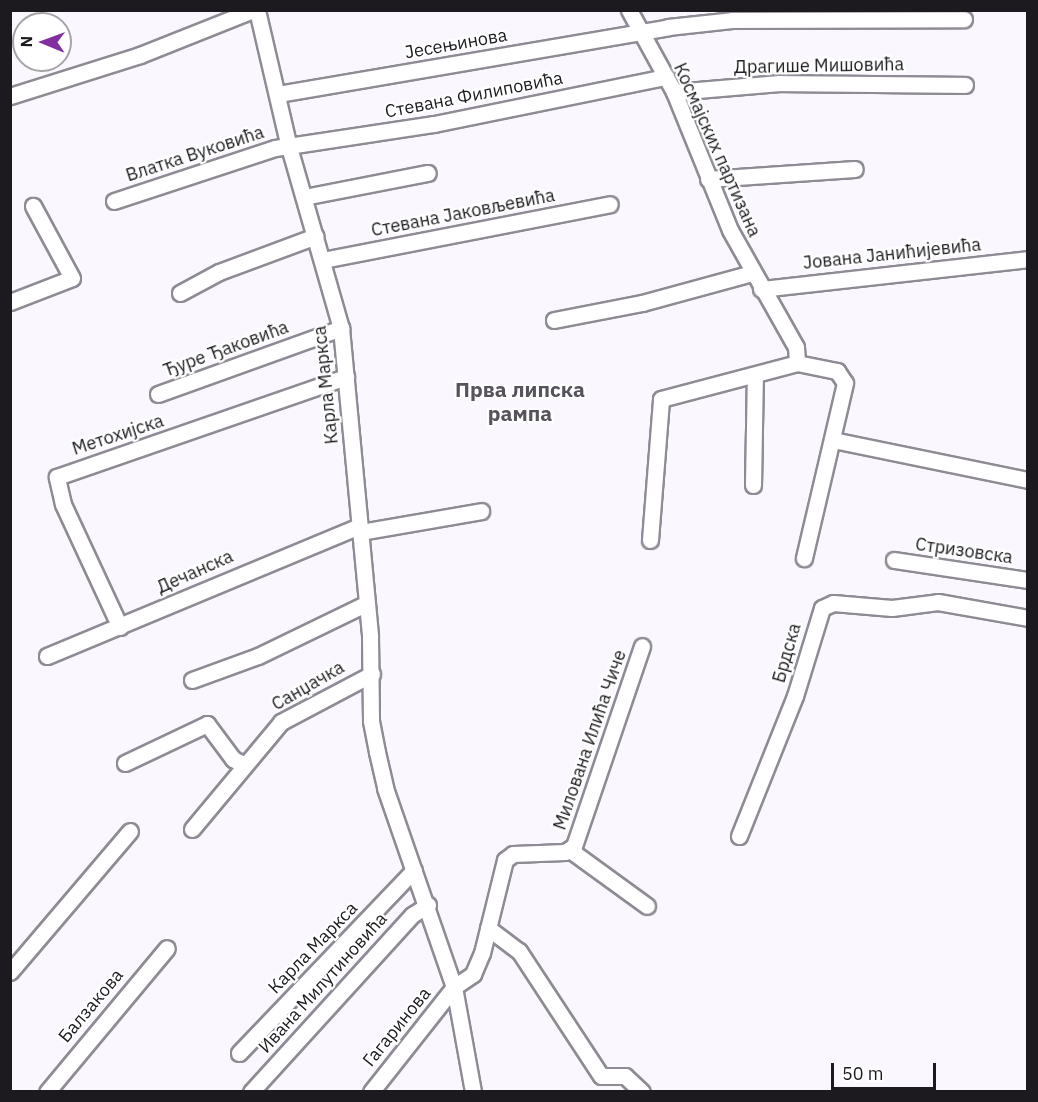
<!DOCTYPE html>
<html>
<head>
<meta charset="utf-8">
<style>
  body { margin:0 }
  #map { position:relative; width:1038px; height:1102px; overflow:hidden; background:#faf7fe; font-family:"IBM Plex Sans",sans-serif }
  div>[style] { position:absolute }
  .roads { filter:drop-shadow(2px 0 #8f8b94) drop-shadow(-2px 0 #8f8b94) drop-shadow(0 2px #8f8b94) drop-shadow(0 -2px #8f8b94) }
  .minor>* { height:15px; margin:-7.5px; padding:0 7.5px; transform-origin:7.5px; border-radius:7.5px; background:#fff }
  span { translate:-50% -50%; white-space:nowrap; text-align:center; line-height:1.15; -webkit-text-stroke:4.5px #fff; paint-order:stroke }
  .street-label { font-size:18px; color:#1c1a1e }
  .quarter-label { font-size:21px; color:#57535c; font-weight:700 }
  .frame { position:absolute; inset:0; border:12px solid #1c1a1e; pointer-events:none }
  .north { position:absolute; left:12px; top:12px; width:60px; height:60px; box-sizing:border-box; background:#fff; border:2px solid #a4a3a5; border-radius:50%; rotate:271deg; font-size:16px; font-weight:700; line-height:24px; text-align:center; color:#1c1a1e }
  .north::after { content:''; display:block; margin:auto; width:21px; height:27px; background:#8230a0; clip-path:polygon(50% 0,100% 100%,50% 72%,0 100%) }
  .scale { position:absolute; left:831px; top:1063px; width:105px; height:27px; box-sizing:border-box; border:3px solid #1c1a1e; border-top:0; padding-left:8px; font-size:18px; line-height:21px; white-space:nowrap; color:#1c1a1e; -webkit-text-stroke:4px #fff; paint-order:stroke }
</style>
</head>
<body>
<div id="map">
  <div class="roads">
    <div class="minor">
      <div style="left:257px;top:10px;width:141px;rotate:76.9deg"></div>
      <div style="left:289px;top:147px;width:188px;rotate:74deg"></div>
      <div style="left:341px;top:328px;width:310px;rotate:84.6deg"></div>
      <div style="left:370px;top:637px;width:84px;rotate:89.3deg"></div>
      <div style="left:371px;top:721px;width:32px;rotate:79deg"></div>
      <div style="left:377px;top:752px;width:37px;rotate:77deg"></div>
      <div style="left:385px;top:788px;width:211px;rotate:70.9deg"></div>
      <div style="left:454px;top:987px;width:107px;rotate:79.7deg"></div>
      <div style="left:629px;top:10px;width:94px;rotate:61.2deg"></div>
      <div style="left:674px;top:92px;width:149px;rotate:67.9deg"></div>
      <div style="left:730px;top:230px;width:134px;rotate:60.6deg"></div>
      <div style="left:796px;top:347px;width:16px;rotate:86deg"></div>
      <div style="left:674px;top:92px;width:106px;rotate:-4.9deg"></div>
      <div style="left:780px;top:83px;width:185px;rotate:0.6deg"></div>
      <div style="left:278px;top:94px;width:396px;rotate:-9.7deg"></div>
      <div style="left:668px;top:27px;width:64px;rotate:-6.2deg"></div>
      <div style="left:732px;top:20px;width:232px;rotate:-0.2deg"></div>
      <div style="left:10px;top:96px;width:136px;rotate:-17.5deg"></div>
      <div style="left:140px;top:55px;width:122px;rotate:-21.7deg"></div>
      <div style="left:708px;top:179px;width:147px;rotate:-3.9deg"></div>
      <div style="left:304px;top:197px;width:126px;rotate:-11deg"></div>
      <div style="left:114px;top:201px;width:169px;rotate:-18.2deg"></div>
      <div style="left:275px;top:148px;width:161px;rotate:-8.6deg"></div>
      <div style="left:434px;top:124px;width:237px;rotate:-11.5deg"></div>
      <div style="left:323px;top:260px;width:292px;rotate:-11deg"></div>
      <div style="left:761px;top:289px;width:269px;rotate:-6.4deg"></div>
      <div style="left:180px;top:293px;width:44px;rotate:-28.3deg"></div>
      <div style="left:219px;top:272px;width:103px;rotate:-20.4deg"></div>
      <div style="left:10px;top:302px;width:66px;rotate:-21.2deg"></div>
      <div style="left:72px;top:278px;width:82px;rotate:-118.4deg"></div>
      <div style="left:554px;top:320px;width:90px;rotate:-10.9deg"></div>
      <div style="left:642px;top:303px;width:114px;rotate:-15.3deg"></div>
      <div style="left:158px;top:394px;width:195px;rotate:-19.8deg"></div>
      <div style="left:833px;top:440px;width:199px;rotate:11.6deg"></div>
      <div style="left:753px;top:485px;width:110px;rotate:-89deg"></div>
      <div style="left:360px;top:532px;width:123px;rotate:-9.8deg"></div>
      <div style="left:650px;top:540px;width:141px;rotate:-85.5deg"></div>
      <div style="left:661px;top:399px;width:141px;rotate:-14.8deg"></div>
      <div style="left:797px;top:363px;width:41px;rotate:11.3deg"></div>
      <div style="left:837px;top:371px;width:14px;rotate:56deg"></div>
      <div style="left:845px;top:383px;width:180px;rotate:103.2deg"></div>
      <div style="left:894px;top:560px;width:135px;rotate:8.5deg"></div>
      <div style="left:120px;top:627px;width:136px;rotate:-114.9deg"></div>
      <div style="left:63px;top:504px;width:28px;rotate:-103deg"></div>
      <div style="left:57px;top:477px;width:306px;rotate:-19.1deg"></div>
      <div style="left:47px;top:656px;width:338px;rotate:-22.6deg"></div>
      <div style="left:192px;top:680px;width:70px;rotate:-20deg"></div>
      <div style="left:258px;top:656px;width:121px;rotate:-25.9deg"></div>
      <div style="left:125px;top:763px;width:91px;rotate:-25.4deg"></div>
      <div style="left:207px;top:724px;width:44px;rotate:53.4deg"></div>
      <div style="left:233px;top:759px;width:11px;rotate:27deg"></div>
      <div style="left:192px;top:829px;width:139px;rotate:-50.2deg"></div>
      <div style="left:281px;top:722px;width:103px;rotate:-27.8deg"></div>
      <div style="left:739px;top:836px;width:151px;rotate:-68.2deg"></div>
      <div style="left:795px;top:696px;width:92px;rotate:-72.9deg"></div>
      <div style="left:822px;top:608px;width:12px;rotate:-24deg"></div>
      <div style="left:833px;top:603px;width:59px;rotate:4.8deg"></div>
      <div style="left:892px;top:608px;width:46px;rotate:-7.4deg"></div>
      <div style="left:938px;top:602px;width:91px;rotate:10.1deg"></div>
      <div style="left:570px;top:850px;width:95px;rotate:36deg"></div>
      <div style="left:488px;top:928px;width:39px;rotate:37deg"></div>
      <div style="left:519px;top:951px;width:149px;rotate:56.7deg"></div>
      <div style="left:601px;top:1076px;width:24px"></div>
      <div style="left:625px;top:1076px;width:23px;rotate:43deg"></div>
      <div style="left:10px;top:972px;width:185px;rotate:-49.6deg"></div>
      <div style="left:239px;top:1053px;width:253px;rotate:-46.3deg"></div>
      <div style="left:47px;top:1092px;width:187px;rotate:-50.2deg"></div>
      <div style="left:251px;top:1092px;width:239px;rotate:-47.7deg"></div>
      <div style="left:412px;top:915px;width:19px;rotate:-32deg"></div>
      <div style="left:371px;top:1092px;width:134px;rotate:-51.7deg"></div>
      <div style="left:454px;top:987px;width:23px;rotate:-34deg"></div>
      <div style="left:473px;top:974px;width:23px;rotate:-67deg"></div>
      <div style="left:482px;top:953px;width:96px;rotate:-76.1deg"></div>
      <div style="left:505px;top:860px;width:10px;rotate:-37deg"></div>
      <div style="left:513px;top:854px;width:52px;rotate:-2.2deg"></div>
      <div style="left:565px;top:852px;width:11px;rotate:-34deg"></div>
      <div style="left:574px;top:846px;width:211px;rotate:-71.2deg"></div>
    </div>
  </div>
  <div class="street-label">
    <span style="left:456px;top:44px;rotate:-10deg">Јесењинова</span>
    <span style="left:819px;top:66px;rotate:-1deg">Драгише Мишовића</span>
    <span style="left:474px;top:95px;rotate:-11deg">Стевана Филиповића</span>
    <span style="left:717px;top:150px;rotate:66deg">Космајских партизана</span>
    <span style="left:195px;top:154px;rotate:-18deg">Влатка Вуковића</span>
    <span style="left:463px;top:213px;rotate:-11deg">Стевана Јаковљевића</span>
    <span style="left:892px;top:254px;rotate:-6deg">Јована Јанићијевића</span>
    <span style="left:226px;top:349px;rotate:-20deg">Ђуре Ђаковића</span>
    <span style="left:326px;top:385px;rotate:-96deg">Карла Маркса</span>
    <span style="left:118px;top:435px;rotate:-18deg">Метохијска</span>
    <span style="left:964px;top:551px;rotate:8deg">Стризовска</span>
    <span style="left:195px;top:572px;rotate:-24deg">Дечанска</span>
    <span style="left:787px;top:653px;rotate:-74deg">Брдска</span>
    <span style="left:308px;top:686px;rotate:-30deg">Санџачка</span>
    <span style="left:590px;top:740px;rotate:-71deg">Милована Илића Чиче</span>
    <span style="left:313px;top:948px;rotate:-46deg">Карла Маркса</span>
    <span style="left:323px;top:983px;rotate:-48deg">Ивана Милутиновића</span>
    <span style="left:91px;top:1006px;rotate:-50deg">Балзакова</span>
    <span style="left:397px;top:1027px;rotate:-51deg">Гагаринова</span>
  </div>
  <div class="quarter-label">
    <span style="left:520px;top:401px">Прва липска<br>рампа</span>
  </div>
  <div class="frame"></div>
  <div class="north">N</div>
  <div class="scale">50 m</div>
</div>
</body>
</html>
